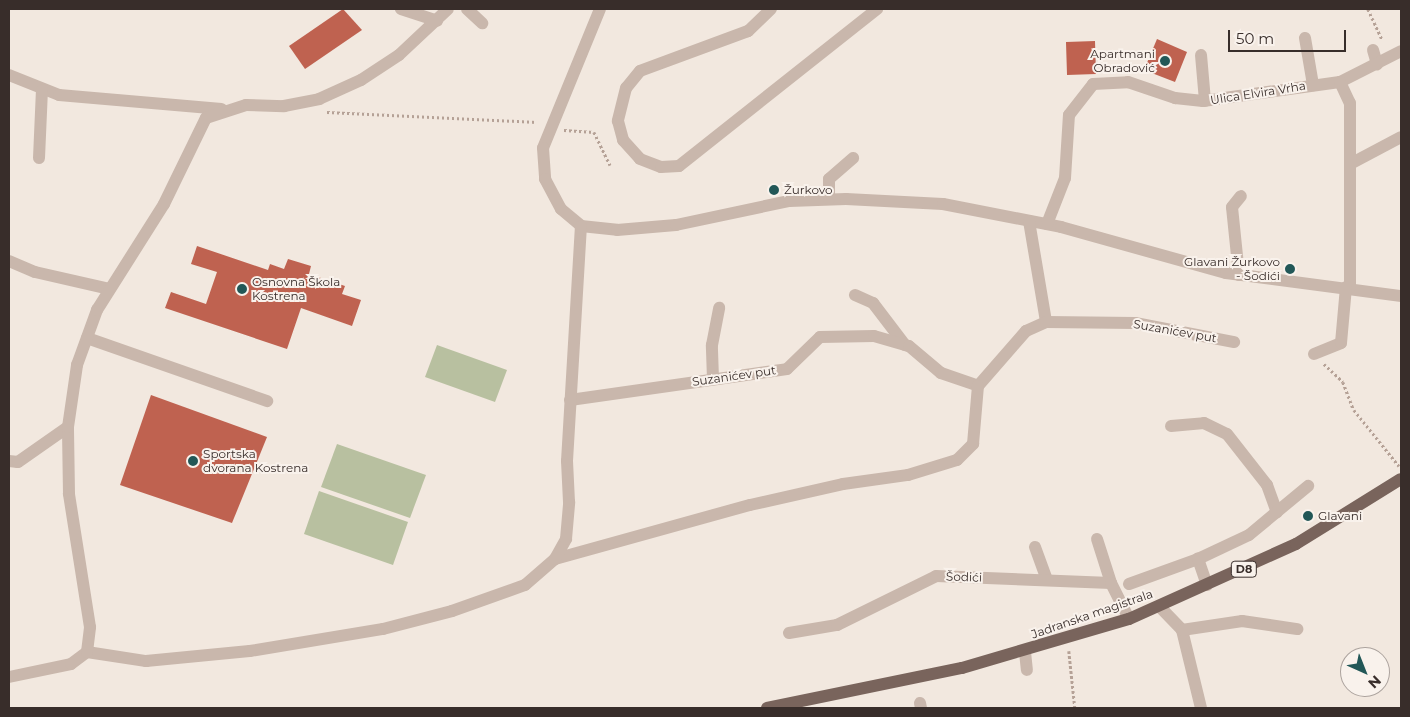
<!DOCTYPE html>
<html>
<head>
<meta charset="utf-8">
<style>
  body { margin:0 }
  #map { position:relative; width:1410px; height:717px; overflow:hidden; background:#f2e8df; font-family:Montserrat,sans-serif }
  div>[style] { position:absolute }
  .green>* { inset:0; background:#b8c0a0 }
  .building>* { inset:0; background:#bf6250 }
  .path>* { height:2.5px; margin-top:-1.25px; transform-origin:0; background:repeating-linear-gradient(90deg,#b5a196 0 2.5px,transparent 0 5px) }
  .minor>* { height:12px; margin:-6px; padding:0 6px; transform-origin:6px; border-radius:6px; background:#c9b7ac }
  .major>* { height:12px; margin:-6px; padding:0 6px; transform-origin:6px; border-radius:6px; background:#79645c }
  .dots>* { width:14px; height:14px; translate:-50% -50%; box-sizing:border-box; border:2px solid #f9f2ec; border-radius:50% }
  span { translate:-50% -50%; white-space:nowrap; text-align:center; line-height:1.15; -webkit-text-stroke:4px #f9f2ec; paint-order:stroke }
  .shield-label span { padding:1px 4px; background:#f9f2ec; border:1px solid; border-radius:4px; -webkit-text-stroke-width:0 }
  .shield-label { font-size:11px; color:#382d2a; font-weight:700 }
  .poi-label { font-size:12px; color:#382d2a }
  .right { translate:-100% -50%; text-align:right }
  .left { translate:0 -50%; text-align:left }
  .street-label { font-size:12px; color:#382d2a }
  .frame { position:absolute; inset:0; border:10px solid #382d2a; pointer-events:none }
  .north { position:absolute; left:1340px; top:647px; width:50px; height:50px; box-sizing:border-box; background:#f9f2ec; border:1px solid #aca39e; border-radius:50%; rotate:136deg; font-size:14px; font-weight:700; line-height:20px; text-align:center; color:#382d2a }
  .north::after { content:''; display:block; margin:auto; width:18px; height:22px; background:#225757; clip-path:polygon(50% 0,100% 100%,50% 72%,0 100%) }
  .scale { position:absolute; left:1228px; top:30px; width:118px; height:22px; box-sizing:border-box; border:2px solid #382d2a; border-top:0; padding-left:6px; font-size:15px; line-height:18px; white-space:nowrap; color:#382d2a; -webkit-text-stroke:4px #f9f2ec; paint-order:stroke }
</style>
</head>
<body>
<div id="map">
  <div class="green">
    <div style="clip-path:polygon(437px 345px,507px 370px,495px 402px,425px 377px)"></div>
    <div style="clip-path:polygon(337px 444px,426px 475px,410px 518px,321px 487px)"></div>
    <div style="clip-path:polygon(319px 491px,408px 522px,393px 565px,304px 534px)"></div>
  </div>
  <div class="building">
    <div style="clip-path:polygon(343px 9px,362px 30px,305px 69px,289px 46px)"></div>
    <div style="clip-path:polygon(1157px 39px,1187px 52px,1175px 82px,1144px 70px)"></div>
    <div style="clip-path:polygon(1095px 41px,1096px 74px,1067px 75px,1066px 42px)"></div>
    <div style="clip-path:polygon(197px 246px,268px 270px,270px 264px,284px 269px,288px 259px,311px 266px,309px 274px,345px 286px,342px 294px,361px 300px,352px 326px,301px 308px,287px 349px,165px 308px,171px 292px,206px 304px,217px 272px,191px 264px)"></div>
    <div style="clip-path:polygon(151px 395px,267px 437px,232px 523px,120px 485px)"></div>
  </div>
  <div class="path">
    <div style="left:1368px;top:9px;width:33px;rotate:65deg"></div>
    <div style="left:327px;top:112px;width:210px;rotate:2.7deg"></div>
    <div style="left:564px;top:130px;width:30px;rotate:4deg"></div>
    <div style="left:594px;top:132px;width:37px;rotate:64deg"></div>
    <div style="left:1324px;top:364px;width:26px;rotate:43deg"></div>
    <div style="left:1343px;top:382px;width:30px;rotate:69deg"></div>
    <div style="left:1354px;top:410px;width:72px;rotate:51.2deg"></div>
    <div style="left:1069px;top:651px;width:57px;rotate:84deg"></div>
  </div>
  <div class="minor">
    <div style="left:401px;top:9px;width:38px;rotate:18deg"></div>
    <div style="left:467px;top:9px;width:21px;rotate:43deg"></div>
    <div style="left:600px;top:9px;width:150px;rotate:112.3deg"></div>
    <div style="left:543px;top:148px;width:31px;rotate:86deg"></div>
    <div style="left:545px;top:179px;width:34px;rotate:62deg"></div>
    <div style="left:561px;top:209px;width:26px;rotate:40deg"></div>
    <div style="left:581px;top:226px;width:36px;rotate:6deg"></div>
    <div style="left:617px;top:230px;width:59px;rotate:-4.8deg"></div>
    <div style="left:676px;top:225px;width:116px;rotate:-12deg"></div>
    <div style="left:789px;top:201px;width:57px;rotate:-2deg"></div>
    <div style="left:846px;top:199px;width:97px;rotate:3deg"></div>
    <div style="left:943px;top:204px;width:120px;rotate:11deg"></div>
    <div style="left:1061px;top:227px;width:171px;rotate:15.6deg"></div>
    <div style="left:1226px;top:273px;width:177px;rotate:7.5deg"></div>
    <div style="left:771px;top:9px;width:32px;rotate:136deg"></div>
    <div style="left:748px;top:31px;width:115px;rotate:159.7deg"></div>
    <div style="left:640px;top:71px;width:22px;rotate:129deg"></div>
    <div style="left:626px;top:88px;width:34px;rotate:104deg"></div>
    <div style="left:618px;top:121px;width:20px;rotate:75deg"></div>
    <div style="left:623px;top:140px;width:25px;rotate:48deg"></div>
    <div style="left:640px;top:159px;width:22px;rotate:21deg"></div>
    <div style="left:661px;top:167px;width:18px;rotate:-3deg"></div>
    <div style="left:679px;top:166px;width:253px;rotate:-38.4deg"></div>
    <div style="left:1305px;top:38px;width:48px;rotate:80.3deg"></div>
    <div style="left:1373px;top:50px;width:15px;rotate:74deg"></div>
    <div style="left:1201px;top:55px;width:46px;rotate:85deg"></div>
    <div style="left:9px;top:75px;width:54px;rotate:21.8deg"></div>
    <div style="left:59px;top:95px;width:163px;rotate:4.9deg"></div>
    <div style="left:1340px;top:82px;width:68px;rotate:-26.9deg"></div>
    <div style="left:39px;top:158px;width:68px;rotate:-87.5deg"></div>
    <div style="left:1352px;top:163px;width:55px;rotate:-28deg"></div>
    <div style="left:829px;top:199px;width:20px;rotate:-90deg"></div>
    <div style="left:829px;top:179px;width:32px;rotate:-41deg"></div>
    <div style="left:1029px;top:221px;width:102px;rotate:80.4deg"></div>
    <div style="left:1047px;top:224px;width:49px;rotate:-68.6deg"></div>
    <div style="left:1065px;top:178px;width:63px;rotate:-86.4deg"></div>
    <div style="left:1069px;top:115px;width:39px;rotate:-52deg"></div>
    <div style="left:1093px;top:84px;width:35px;rotate:-3deg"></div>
    <div style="left:1128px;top:82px;width:50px;rotate:18.8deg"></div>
    <div style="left:1175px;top:98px;width:28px;rotate:6deg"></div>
    <div style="left:1203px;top:101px;width:138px;rotate:-7.9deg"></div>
    <div style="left:1340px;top:82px;width:23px;rotate:65deg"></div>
    <div style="left:1350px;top:103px;width:184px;rotate:90deg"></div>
    <div style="left:9px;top:261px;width:28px;rotate:23deg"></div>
    <div style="left:35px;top:272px;width:76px;rotate:12.9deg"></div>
    <div style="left:1239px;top:275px;width:68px;rotate:-95.9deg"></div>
    <div style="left:1232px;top:207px;width:14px;rotate:-51deg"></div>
    <div style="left:855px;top:295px;width:20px;rotate:24deg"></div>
    <div style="left:873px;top:303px;width:53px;rotate:52.7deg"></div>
    <div style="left:87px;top:338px;width:191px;rotate:19.3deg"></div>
    <div style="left:1314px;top:354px;width:29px;rotate:-22deg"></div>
    <div style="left:1341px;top:343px;width:56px;rotate:-84.9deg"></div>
    <div style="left:713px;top:379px;width:34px;rotate:-92deg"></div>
    <div style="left:712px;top:345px;width:38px;rotate:-79deg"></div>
    <div style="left:570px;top:400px;width:219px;rotate:-8.1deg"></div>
    <div style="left:787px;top:369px;width:46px;rotate:-44.1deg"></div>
    <div style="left:820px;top:337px;width:54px;rotate:-1.1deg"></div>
    <div style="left:874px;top:336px;width:36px;rotate:16deg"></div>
    <div style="left:909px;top:346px;width:42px;rotate:40.2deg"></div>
    <div style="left:941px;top:373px;width:39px;rotate:19deg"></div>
    <div style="left:978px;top:386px;width:73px;rotate:-48.9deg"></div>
    <div style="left:1026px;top:331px;width:22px;rotate:-24deg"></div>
    <div style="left:1046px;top:322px;width:89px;rotate:0.6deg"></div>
    <div style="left:1135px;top:323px;width:101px;rotate:10.9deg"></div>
    <div style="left:1171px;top:426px;width:33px;rotate:-5deg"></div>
    <div style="left:1204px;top:423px;width:25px;rotate:26deg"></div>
    <div style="left:1227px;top:434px;width:65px;rotate:51.9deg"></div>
    <div style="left:1267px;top:485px;width:29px;rotate:70deg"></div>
    <div style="left:9px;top:461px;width:9px;rotate:6deg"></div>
    <div style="left:18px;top:462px;width:61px;rotate:-35deg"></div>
    <div style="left:1097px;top:539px;width:46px;rotate:72.3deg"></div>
    <div style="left:1035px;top:547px;width:35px;rotate:70deg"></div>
    <div style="left:555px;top:559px;width:202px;rotate:-15.5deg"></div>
    <div style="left:750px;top:505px;width:95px;rotate:-12.7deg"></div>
    <div style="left:843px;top:484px;width:66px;rotate:-7.9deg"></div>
    <div style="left:908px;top:475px;width:51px;rotate:-17deg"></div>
    <div style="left:957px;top:460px;width:23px;rotate:-45deg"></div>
    <div style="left:973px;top:444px;width:58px;rotate:-85.1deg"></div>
    <div style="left:1129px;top:584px;width:73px;rotate:-19.9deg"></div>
    <div style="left:1207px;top:585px;width:28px;rotate:-109deg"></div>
    <div style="left:1198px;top:559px;width:56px;rotate:-25.2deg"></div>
    <div style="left:1249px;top:535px;width:77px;rotate:-39.7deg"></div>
    <div style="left:1159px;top:606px;width:33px;rotate:46deg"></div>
    <div style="left:1182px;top:630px;width:80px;rotate:76.3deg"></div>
    <div style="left:1182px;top:630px;width:61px;rotate:-8.5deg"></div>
    <div style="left:1242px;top:621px;width:56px;rotate:8.3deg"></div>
    <div style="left:789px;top:633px;width:49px;rotate:-9.5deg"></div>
    <div style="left:837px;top:625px;width:110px;rotate:-26.3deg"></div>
    <div style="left:936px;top:576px;width:175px;rotate:2.3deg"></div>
    <div style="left:1111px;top:583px;width:40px;rotate:63.4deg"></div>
    <div style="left:87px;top:652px;width:60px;rotate:8.7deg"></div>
    <div style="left:146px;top:661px;width:104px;rotate:-5.5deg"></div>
    <div style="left:250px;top:651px;width:135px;rotate:-9.4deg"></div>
    <div style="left:383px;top:629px;width:71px;rotate:-14.6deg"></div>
    <div style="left:452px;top:611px;width:77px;rotate:-19.6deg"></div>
    <div style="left:525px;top:585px;width:40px;rotate:-41deg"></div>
    <div style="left:555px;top:559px;width:23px;rotate:-61deg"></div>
    <div style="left:566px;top:539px;width:37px;rotate:-85deg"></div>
    <div style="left:569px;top:502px;width:41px;rotate:-92.8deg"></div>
    <div style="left:567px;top:461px;width:235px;rotate:-86.6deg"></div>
    <div style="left:1025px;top:652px;width:18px;rotate:84deg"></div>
    <div style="left:9px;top:677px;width:63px;rotate:-11.8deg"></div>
    <div style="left:71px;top:664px;width:20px;rotate:-37deg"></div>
    <div style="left:87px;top:652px;width:25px;rotate:-83deg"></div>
    <div style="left:90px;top:627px;width:135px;rotate:-99deg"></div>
    <div style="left:69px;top:494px;width:67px;rotate:-90.9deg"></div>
    <div style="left:68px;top:427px;width:63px;rotate:-81.7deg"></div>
    <div style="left:77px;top:365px;width:59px;rotate:-70deg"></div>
    <div style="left:97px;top:310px;width:125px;rotate:-57.7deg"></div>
    <div style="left:164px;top:204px;width:96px;rotate:-64deg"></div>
    <div style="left:206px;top:118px;width:42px;rotate:-18deg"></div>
    <div style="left:246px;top:105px;width:38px;rotate:2deg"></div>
    <div style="left:284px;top:106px;width:36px;rotate:-11deg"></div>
    <div style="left:319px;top:99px;width:46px;rotate:-24.3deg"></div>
    <div style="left:361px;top:80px;width:45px;rotate:-33.3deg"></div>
    <div style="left:399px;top:55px;width:67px;rotate:-43.2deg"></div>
    <div style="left:920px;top:703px;width:5px;rotate:79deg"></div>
  </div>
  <div class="major">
    <div style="left:767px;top:708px;width:199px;rotate:-11.6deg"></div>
    <div style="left:962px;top:668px;width:174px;rotate:-16.4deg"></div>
    <div style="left:1129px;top:619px;width:183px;rotate:-24.2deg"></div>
    <div style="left:1296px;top:544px;width:123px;rotate:-31.8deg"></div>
  </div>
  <div class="dots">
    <div style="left:1165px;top:61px;background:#225757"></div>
    <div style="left:774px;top:190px;background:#225757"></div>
    <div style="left:1290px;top:269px;background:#225757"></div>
    <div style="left:242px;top:289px;background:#225757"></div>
    <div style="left:193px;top:461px;background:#225757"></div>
    <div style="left:1308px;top:516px;background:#225757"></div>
  </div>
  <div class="shield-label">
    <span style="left:1244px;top:569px">D8</span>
  </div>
  <div class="poi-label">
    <span class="right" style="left:1155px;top:61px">Apartmani<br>Obradović</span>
    <span class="left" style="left:784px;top:190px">Žurkovo</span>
    <span class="right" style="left:1280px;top:269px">Glavani Žurkovo<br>- Šodići</span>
    <span class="left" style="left:252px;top:289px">Osnovna Škola<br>Kostrena</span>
    <span class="left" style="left:203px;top:461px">Sportska<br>dvorana Kostrena</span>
    <span class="left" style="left:1318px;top:516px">Glavani</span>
  </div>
  <div class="street-label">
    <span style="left:1258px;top:93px;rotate:-9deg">Ulica Elvira Vrha</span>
    <span style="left:1175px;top:331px;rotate:10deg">Suzanićev put</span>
    <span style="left:734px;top:376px;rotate:-8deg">Suzanićev put</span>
    <span style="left:964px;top:577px;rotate:2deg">Šodići</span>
    <span style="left:1092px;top:614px;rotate:-19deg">Jadranska magistrala</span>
  </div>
  <div class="frame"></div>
  <div class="north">N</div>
  <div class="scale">50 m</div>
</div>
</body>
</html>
